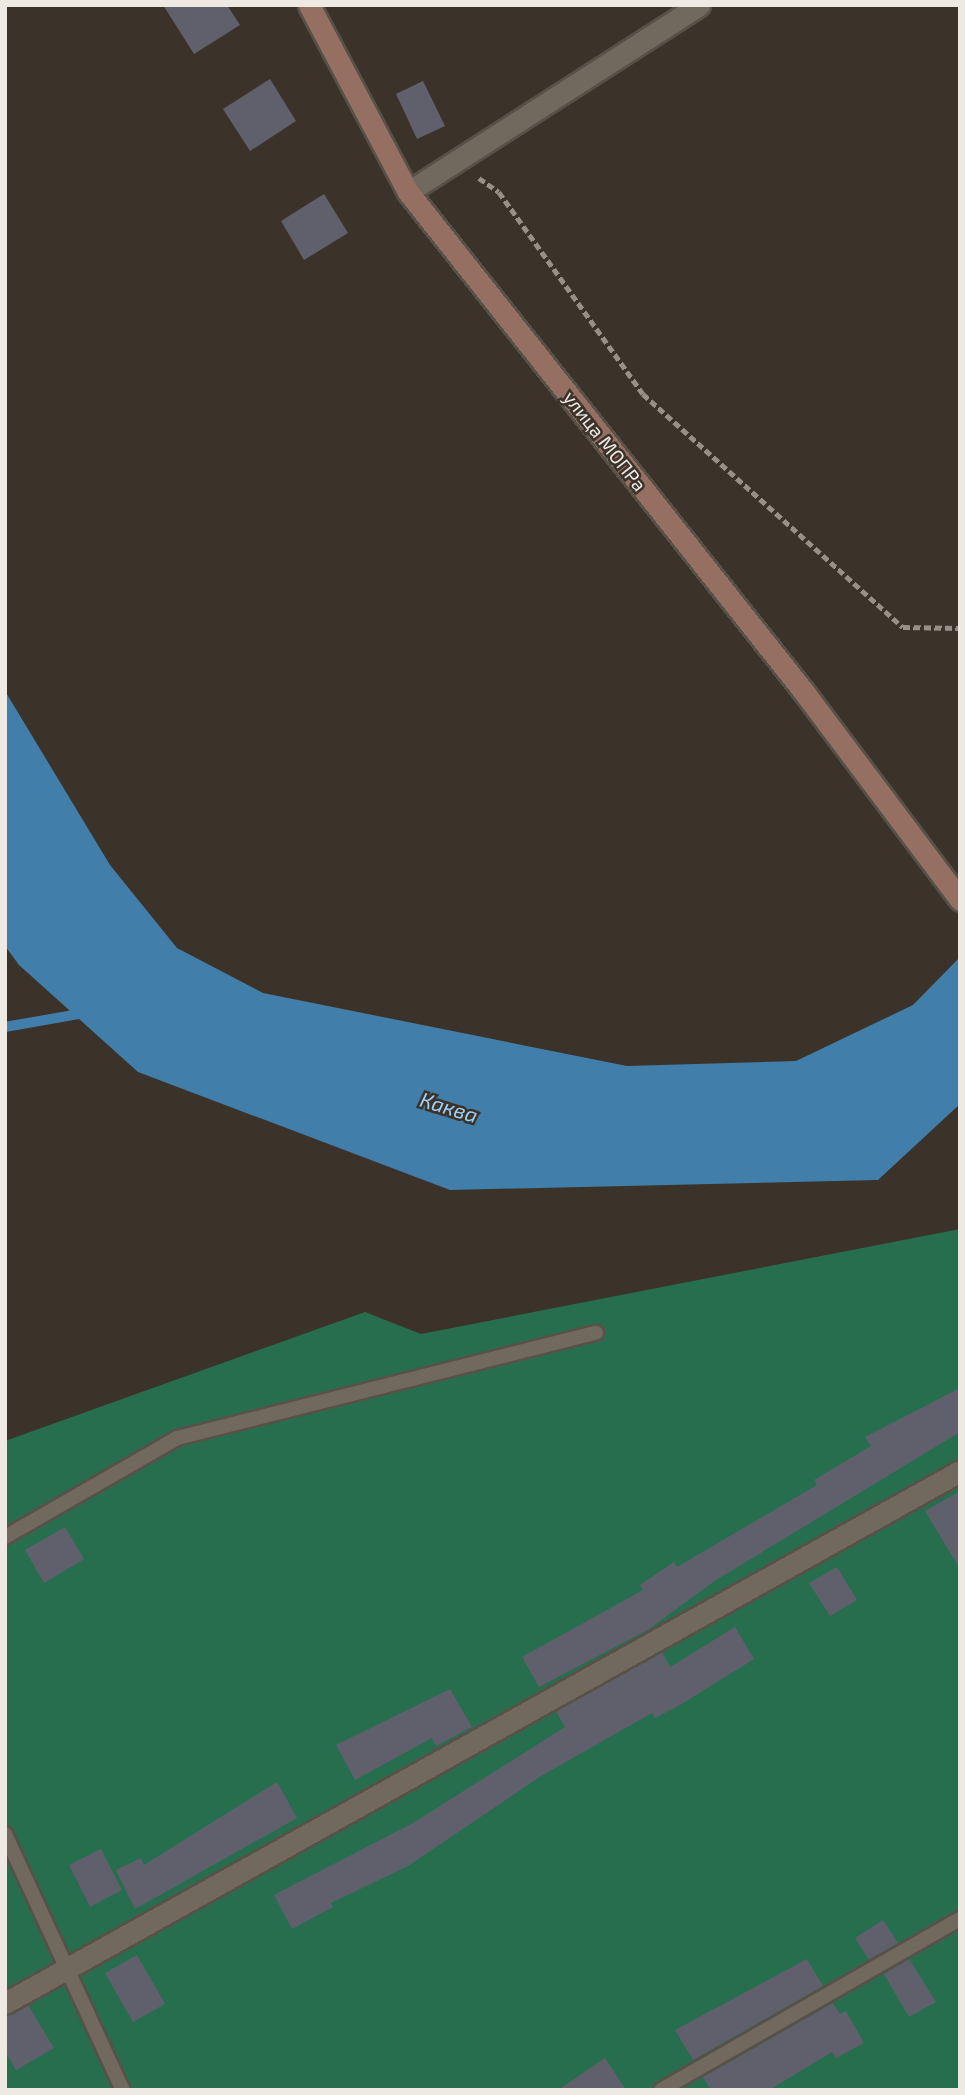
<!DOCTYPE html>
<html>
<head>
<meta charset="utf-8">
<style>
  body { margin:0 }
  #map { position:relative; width:965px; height:2095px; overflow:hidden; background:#3b332a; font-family:"Exo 2",sans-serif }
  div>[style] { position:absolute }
  .green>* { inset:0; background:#276e4f }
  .water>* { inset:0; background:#417ea9 }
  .stream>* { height:10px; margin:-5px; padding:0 5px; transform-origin:5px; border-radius:5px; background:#417ea9 }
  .building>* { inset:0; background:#60606d }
  .path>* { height:4.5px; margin-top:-2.25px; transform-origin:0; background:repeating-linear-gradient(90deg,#969088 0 7px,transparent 0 10.5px) }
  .roads { filter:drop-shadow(2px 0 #575148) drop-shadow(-2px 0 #575148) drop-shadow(0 2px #575148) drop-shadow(0 -2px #575148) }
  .lane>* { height:14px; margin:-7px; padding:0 7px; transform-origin:7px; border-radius:7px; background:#71685e }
  .street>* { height:21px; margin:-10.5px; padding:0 10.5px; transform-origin:10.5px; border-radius:10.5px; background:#71685e }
  .secondary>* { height:21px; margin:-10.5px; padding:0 10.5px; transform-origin:10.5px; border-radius:10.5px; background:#957062 }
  span { translate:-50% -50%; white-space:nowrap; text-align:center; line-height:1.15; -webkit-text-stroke:5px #3b332a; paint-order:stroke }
  .street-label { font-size:19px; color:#eee9e3 }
  .water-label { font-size:21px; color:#a0d0f6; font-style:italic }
  .frame { position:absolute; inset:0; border:7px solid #eee9e3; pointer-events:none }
</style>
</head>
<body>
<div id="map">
  <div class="green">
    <div style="clip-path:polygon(960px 1229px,960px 2090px,5px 2090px,5px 1441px,365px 1312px,421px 1334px)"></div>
  </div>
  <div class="water">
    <div style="clip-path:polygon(5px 691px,110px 865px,177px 948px,263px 993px,627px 1066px,796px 1061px,913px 1005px,960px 957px,960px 1104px,878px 1180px,450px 1190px,138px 1072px,19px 965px,5px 946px)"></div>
  </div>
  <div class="stream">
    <div style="left:5px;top:1027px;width:80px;rotate:-10deg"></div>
  </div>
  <div class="building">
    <div style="clip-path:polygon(163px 5px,227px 5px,240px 25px,194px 54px)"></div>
    <div style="clip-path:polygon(270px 79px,296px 121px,250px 151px,223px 109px)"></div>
    <div style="clip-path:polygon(423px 81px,445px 126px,417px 139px,396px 94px)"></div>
    <div style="clip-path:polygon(324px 194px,348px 233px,304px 260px,281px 221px)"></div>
    <div style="clip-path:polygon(960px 1388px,960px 1432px,716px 1580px,649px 1629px,539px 1687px,522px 1657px,643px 1590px,640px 1585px,674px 1562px,677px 1567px,817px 1485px,814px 1480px,871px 1446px,865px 1437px)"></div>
    <div style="clip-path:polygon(960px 1491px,960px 1569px,925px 1511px)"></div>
    <div style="clip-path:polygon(65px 1527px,84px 1559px,44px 1583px,25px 1550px)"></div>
    <div style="clip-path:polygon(837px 1567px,857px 1600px,830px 1616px,809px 1583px)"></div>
    <div style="clip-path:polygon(735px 1627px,754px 1659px,680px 1705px,655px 1718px,652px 1713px,541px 1776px,408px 1866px,331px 1903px,333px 1907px,292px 1929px,274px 1895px,413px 1823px,565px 1727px,556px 1711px,662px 1652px,670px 1667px)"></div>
    <div style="clip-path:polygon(450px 1689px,472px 1727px,436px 1746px,432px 1738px,355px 1780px,336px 1745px)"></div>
    <div style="clip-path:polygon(277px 1782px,297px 1818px,135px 1909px,116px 1870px,141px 1858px,144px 1865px)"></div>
    <div style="clip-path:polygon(101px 1849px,122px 1890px,90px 1907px,69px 1865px)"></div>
    <div style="clip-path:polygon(883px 1920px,898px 1943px,869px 1960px,855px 1938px)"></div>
    <div style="clip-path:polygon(137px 1955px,165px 2004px,133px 2022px,105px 1973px)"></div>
    <div style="clip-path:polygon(807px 1959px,823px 1986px,693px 2060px,675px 2030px)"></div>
    <div style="clip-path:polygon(909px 1959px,936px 2002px,909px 2017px,884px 1974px)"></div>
    <div style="clip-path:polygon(833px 2003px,840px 2014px,846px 2011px,864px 2043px,836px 2058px,832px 2052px,769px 2090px,711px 2090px,703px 2077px)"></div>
    <div style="clip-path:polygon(28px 2005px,54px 2048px,16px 2070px,5px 2051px,5px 2016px)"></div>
    <div style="clip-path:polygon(605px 2058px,626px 2090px,558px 2090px)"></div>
  </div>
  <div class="path">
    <div style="left:479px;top:178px;width:24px;rotate:35deg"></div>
    <div style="left:499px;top:192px;width:248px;rotate:54.5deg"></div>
    <div style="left:643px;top:394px;width:349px;rotate:41.9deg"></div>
    <div style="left:903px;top:627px;width:57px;rotate:1deg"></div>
  </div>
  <div class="roads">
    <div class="lane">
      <div style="left:5px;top:1537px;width:198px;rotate:-29.9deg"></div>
      <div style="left:177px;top:1438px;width:432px;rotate:-14.1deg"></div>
      <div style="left:5px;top:1834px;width:282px;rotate:65.3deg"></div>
      <div style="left:661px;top:2090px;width:344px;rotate:-29.8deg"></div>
    </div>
    <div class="street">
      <div style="left:408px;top:192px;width:346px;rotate:-32.7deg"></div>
      <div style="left:5px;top:2003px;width:1093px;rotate:-29.12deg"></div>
    </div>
    <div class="secondary">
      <div style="left:309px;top:5px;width:212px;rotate:62.1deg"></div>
      <div style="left:408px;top:192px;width:638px;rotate:51.62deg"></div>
      <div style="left:804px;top:692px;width:260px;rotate:53.1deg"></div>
    </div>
  </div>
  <div class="street-label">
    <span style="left:605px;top:441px;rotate:52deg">улица МОПРа</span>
  </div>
  <div class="water-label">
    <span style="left:449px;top:1107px;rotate:17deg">Каква</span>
  </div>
  <div class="frame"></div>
</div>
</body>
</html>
